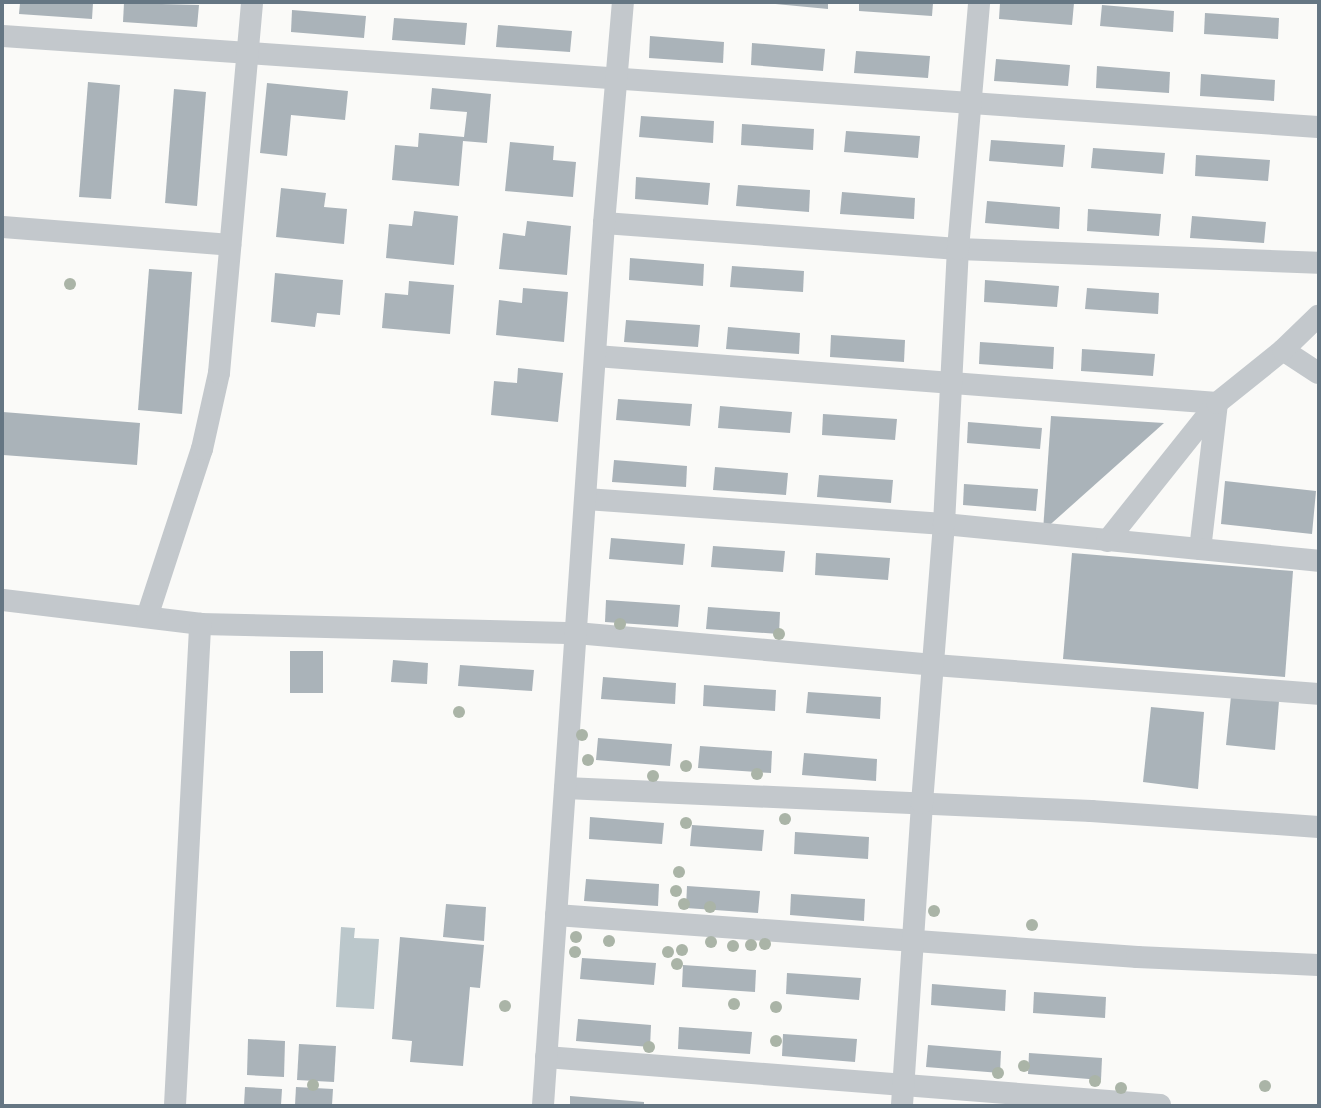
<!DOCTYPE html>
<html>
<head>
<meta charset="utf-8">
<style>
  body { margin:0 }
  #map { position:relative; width:1321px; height:1108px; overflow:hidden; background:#fafaf8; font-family:"Public Sans",sans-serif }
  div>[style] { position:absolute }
  .water>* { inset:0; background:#bbc7cb }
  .building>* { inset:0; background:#aab3b9 }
  .minor>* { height:22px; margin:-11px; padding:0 11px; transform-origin:11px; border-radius:11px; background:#c3c8cc }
  .trees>* { width:12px; height:12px; margin:-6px; border-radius:50%; background:#aab4a7 }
  span { translate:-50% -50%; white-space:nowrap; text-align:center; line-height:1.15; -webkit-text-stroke:4px #fff; paint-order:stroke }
  .frame { position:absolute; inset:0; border:4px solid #657683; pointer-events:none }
</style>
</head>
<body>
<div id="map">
  <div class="water">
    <div style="clip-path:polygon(341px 927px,355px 928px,354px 938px,379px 939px,374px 1009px,336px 1007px)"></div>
  </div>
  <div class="building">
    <div style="clip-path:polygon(20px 3px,93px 3px,92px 19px,19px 14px)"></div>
    <div style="clip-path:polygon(124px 3px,199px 5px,197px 27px,123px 22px)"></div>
    <div style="clip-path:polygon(765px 3px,828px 3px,828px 9px)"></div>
    <div style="clip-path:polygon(859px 3px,933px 3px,932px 16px,859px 11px)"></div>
    <div style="clip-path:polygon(1000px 3px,1074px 3px,1072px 25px,999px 19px)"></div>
    <div style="clip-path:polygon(1102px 5px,1174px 11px,1173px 32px,1100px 26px)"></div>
    <div style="clip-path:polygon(292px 10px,366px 16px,364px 38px,291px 32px)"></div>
    <div style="clip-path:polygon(1205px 13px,1279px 18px,1278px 39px,1204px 34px)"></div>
    <div style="clip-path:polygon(394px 18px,467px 23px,465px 45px,392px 40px)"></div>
    <div style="clip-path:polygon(498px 25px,572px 31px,570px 52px,496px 47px)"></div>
    <div style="clip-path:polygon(650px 36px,724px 42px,723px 63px,649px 58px)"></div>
    <div style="clip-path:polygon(752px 43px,825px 49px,823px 71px,751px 65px)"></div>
    <div style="clip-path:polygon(856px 51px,930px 56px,928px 78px,854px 73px)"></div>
    <div style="clip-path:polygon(996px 59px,1070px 65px,1068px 86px,994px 81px)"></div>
    <div style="clip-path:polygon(1097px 66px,1170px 72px,1169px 93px,1096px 88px)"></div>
    <div style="clip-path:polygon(1201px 74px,1275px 80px,1274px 101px,1200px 96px)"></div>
    <div style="clip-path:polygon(88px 82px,120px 85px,111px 199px,79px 197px)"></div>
    <div style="clip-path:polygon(267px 83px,348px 91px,345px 120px,291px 115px,287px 156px,260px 153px)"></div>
    <div style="clip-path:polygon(432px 88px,491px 94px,487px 143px,463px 141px,459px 186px,392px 180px,395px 145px,418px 147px,419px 133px,464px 137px,467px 112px,430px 109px)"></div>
    <div style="clip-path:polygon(174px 89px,206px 92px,197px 206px,165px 203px)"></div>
    <div style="clip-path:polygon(641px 116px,714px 121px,713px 143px,639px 137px)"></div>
    <div style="clip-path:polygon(742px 124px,814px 129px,813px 150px,741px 145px)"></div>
    <div style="clip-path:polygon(846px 131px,920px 136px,918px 158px,844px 152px)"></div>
    <div style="clip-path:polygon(991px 140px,1065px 145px,1063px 167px,989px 161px)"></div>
    <div style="clip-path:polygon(510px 142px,554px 146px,553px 160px,576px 162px,573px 197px,505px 191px)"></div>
    <div style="clip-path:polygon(1093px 148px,1165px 153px,1163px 174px,1091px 168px)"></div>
    <div style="clip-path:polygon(1196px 155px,1270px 160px,1268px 181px,1195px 176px)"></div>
    <div style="clip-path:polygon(636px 177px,710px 183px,708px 205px,635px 199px)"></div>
    <div style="clip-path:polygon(738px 185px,810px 190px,809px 212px,736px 206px)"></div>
    <div style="clip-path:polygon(281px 188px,326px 193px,324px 207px,347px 209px,344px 244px,276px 237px)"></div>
    <div style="clip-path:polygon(842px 192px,915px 198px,914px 219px,840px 214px)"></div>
    <div style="clip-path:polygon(987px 201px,1060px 207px,1059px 229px,985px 223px)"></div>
    <div style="clip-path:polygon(1088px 209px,1161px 214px,1159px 236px,1087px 231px)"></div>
    <div style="clip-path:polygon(414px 211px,458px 216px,454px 265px,386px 258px,389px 224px,412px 226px)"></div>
    <div style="clip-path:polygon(1192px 216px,1266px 222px,1264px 243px,1190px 238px)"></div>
    <div style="clip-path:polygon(527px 221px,571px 226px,567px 275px,499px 269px,503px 233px,525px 236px)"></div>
    <div style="clip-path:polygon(630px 258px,704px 264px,703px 286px,629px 280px)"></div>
    <div style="clip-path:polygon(732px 266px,804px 271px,803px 292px,730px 287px)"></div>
    <div style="clip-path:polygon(149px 269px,192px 272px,182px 414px,138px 410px)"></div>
    <div style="clip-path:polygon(275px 273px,343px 280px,340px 315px,317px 313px,315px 327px,271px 322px)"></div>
    <div style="clip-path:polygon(985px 280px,1059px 286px,1057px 307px,984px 302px)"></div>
    <div style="clip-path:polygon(409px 281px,454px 285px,450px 334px,382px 328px,385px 293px,408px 295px)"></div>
    <div style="clip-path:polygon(523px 288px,568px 292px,564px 342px,496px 335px,499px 300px,522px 303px)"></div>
    <div style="clip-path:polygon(1087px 288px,1159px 293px,1158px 314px,1085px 309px)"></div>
    <div style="clip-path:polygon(626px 320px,700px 325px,698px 347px,624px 342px)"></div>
    <div style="clip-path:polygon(728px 327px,800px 333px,799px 354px,726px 349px)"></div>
    <div style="clip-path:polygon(831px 335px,905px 340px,904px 362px,830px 357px)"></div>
    <div style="clip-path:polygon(980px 342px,1054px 347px,1053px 369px,979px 364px)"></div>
    <div style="clip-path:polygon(1082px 349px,1155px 354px,1153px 376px,1081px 371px)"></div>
    <div style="clip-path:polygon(518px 368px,563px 373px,558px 422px,491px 415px,494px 381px,517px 383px)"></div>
    <div style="clip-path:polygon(618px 399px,692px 404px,690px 426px,616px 420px)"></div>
    <div style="clip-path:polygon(720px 406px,792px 412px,790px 433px,718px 428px)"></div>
    <div style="clip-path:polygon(3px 412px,140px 423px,137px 465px,3px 455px)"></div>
    <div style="clip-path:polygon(823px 414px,897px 419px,895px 440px,822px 435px)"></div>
    <div style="clip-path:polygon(1051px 416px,1164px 423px,1043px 531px)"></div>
    <div style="clip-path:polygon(968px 422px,1042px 428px,1040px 449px,967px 443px)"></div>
    <div style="clip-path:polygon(614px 460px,687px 466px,686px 487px,612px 482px)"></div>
    <div style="clip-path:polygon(715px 467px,788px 473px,786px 495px,713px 490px)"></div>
    <div style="clip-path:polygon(819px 475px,893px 480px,891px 503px,817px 497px)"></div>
    <div style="clip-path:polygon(1225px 481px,1316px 491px,1312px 534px,1221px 524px)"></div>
    <div style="clip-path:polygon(964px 484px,1038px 489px,1036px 511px,963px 505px)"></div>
    <div style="clip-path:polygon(611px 538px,685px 544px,683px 565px,609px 559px)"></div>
    <div style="clip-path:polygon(713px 546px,785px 551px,783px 572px,711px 567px)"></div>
    <div style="clip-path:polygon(816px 553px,890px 558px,888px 580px,815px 575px)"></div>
    <div style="clip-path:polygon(1072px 553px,1293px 571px,1285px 677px,1063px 659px)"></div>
    <div style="clip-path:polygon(606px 600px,680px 605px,678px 627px,605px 622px)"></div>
    <div style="clip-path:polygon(708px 607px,780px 612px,779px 634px,706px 629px)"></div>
    <div style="clip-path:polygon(290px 651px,323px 651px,323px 693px,290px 693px)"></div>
    <div style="clip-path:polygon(393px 660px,428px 663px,427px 684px,391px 682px)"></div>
    <div style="clip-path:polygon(460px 665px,534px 670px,532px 691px,458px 686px)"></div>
    <div style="clip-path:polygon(603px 677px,676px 683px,675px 704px,601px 699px)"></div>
    <div style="clip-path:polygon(704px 685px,776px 690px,775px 711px,703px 706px)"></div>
    <div style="clip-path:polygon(808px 692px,881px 697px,880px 719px,806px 713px)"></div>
    <div style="clip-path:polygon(1231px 696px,1279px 701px,1275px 750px,1226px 745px)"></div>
    <div style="clip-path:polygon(1151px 707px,1204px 712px,1198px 789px,1143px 782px)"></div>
    <div style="clip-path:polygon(598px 738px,672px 744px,670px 766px,596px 760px)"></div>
    <div style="clip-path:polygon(700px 746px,772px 751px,771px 773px,698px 768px)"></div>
    <div style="clip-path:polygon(804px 753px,877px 759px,876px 781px,802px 775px)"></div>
    <div style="clip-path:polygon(590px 817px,664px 823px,662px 844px,589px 839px)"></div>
    <div style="clip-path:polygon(692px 825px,764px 830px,762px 851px,690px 846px)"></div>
    <div style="clip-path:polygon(795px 832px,869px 837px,868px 859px,794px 854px)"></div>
    <div style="clip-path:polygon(586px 879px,659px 884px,658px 906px,584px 901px)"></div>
    <div style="clip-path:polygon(687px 886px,760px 891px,758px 913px,686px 908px)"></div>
    <div style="clip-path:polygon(791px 894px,865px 899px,864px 921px,790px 915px)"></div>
    <div style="clip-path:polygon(446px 904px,486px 907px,484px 941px,443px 937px)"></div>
    <div style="clip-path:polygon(400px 937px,484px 945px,480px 988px,470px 987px,463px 1066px,410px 1062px,412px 1041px,392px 1039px)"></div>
    <div style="clip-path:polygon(582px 958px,656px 963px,654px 985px,580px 979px)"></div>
    <div style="clip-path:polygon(683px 965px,756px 970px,755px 992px,682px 987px)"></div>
    <div style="clip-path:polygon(787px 973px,861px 978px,859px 1000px,786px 994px)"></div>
    <div style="clip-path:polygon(932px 984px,1006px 990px,1005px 1011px,931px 1005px)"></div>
    <div style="clip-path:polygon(1034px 992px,1106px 997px,1105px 1018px,1033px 1013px)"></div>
    <div style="clip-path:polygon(578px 1019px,651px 1025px,650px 1047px,576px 1041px)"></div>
    <div style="clip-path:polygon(679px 1027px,752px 1032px,750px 1054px,678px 1049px)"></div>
    <div style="clip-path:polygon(783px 1034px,857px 1039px,855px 1062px,782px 1056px)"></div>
    <div style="clip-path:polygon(248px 1039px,285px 1041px,284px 1077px,247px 1075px)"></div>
    <div style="clip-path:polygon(299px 1044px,336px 1046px,334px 1082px,297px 1080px)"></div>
    <div style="clip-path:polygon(928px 1045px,1001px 1051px,1000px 1073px,926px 1067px)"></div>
    <div style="clip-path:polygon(1029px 1053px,1102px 1058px,1101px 1080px,1028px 1074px)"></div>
    <div style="clip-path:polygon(245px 1087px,282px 1089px,281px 1105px,244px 1105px)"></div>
    <div style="clip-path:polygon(296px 1087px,333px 1089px,332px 1105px,295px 1105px)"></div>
    <div style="clip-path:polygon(570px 1096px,644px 1102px,644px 1105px,570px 1105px)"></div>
  </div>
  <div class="minor">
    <div style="left:3px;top:36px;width:1318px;rotate:3.96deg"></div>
    <div style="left:604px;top:223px;width:355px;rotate:4.2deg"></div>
    <div style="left:958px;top:249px;width:360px;rotate:2.2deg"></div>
    <div style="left:3px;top:227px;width:228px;rotate:4.5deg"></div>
    <div style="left:1283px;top:350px;width:42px;rotate:33.3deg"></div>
    <div style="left:596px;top:356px;width:623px;rotate:4.33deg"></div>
    <div style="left:1217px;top:403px;width:147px;rotate:96.6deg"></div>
    <div style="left:586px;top:499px;width:359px;rotate:4deg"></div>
    <div style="left:944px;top:524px;width:376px;rotate:5.6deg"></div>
    <div style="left:1107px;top:541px;width:176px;rotate:-51.4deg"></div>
    <div style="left:1217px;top:403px;width:85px;rotate:-38.8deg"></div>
    <div style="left:1283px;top:350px;width:49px;rotate:-44.2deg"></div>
    <div style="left:3px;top:600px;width:198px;rotate:6.9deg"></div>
    <div style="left:200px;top:624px;width:376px;rotate:1.4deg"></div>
    <div style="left:576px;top:633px;width:359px;rotate:5.1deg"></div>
    <div style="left:934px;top:665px;width:385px;rotate:4.3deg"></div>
    <div style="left:147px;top:617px;width:177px;rotate:-71.9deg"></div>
    <div style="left:202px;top:449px;width:78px;rotate:-77.4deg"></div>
    <div style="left:219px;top:373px;width:371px;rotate:-84.9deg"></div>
    <div style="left:565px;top:788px;width:527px;rotate:2.5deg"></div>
    <div style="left:1091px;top:811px;width:228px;rotate:4deg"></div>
    <div style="left:556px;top:915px;width:583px;rotate:4.13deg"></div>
    <div style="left:1137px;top:957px;width:181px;rotate:2.5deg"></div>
    <div style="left:546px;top:1057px;width:616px;rotate:4.47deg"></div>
    <div style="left:175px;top:1105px;width:482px;rotate:-87deg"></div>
    <div style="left:543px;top:1105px;width:884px;rotate:-86.04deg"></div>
    <div style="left:604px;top:223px;width:221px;rotate:-85.1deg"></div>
    <div style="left:902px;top:1105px;width:303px;rotate:-86.2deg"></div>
    <div style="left:922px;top:803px;width:280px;rotate:-85.5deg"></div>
    <div style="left:944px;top:524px;width:275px;rotate:-87.1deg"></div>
    <div style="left:958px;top:249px;width:247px;rotate:-85.1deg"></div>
  </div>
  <div class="trees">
    <div style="left:70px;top:284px"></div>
    <div style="left:620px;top:624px"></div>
    <div style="left:779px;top:634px"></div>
    <div style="left:459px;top:712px"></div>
    <div style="left:582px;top:735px"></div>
    <div style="left:588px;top:760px"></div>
    <div style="left:686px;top:766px"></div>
    <div style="left:757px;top:774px"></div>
    <div style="left:653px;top:776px"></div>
    <div style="left:785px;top:819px"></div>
    <div style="left:686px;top:823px"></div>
    <div style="left:679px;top:872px"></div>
    <div style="left:676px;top:891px"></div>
    <div style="left:684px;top:904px"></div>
    <div style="left:710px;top:907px"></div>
    <div style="left:934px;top:911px"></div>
    <div style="left:1032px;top:925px"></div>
    <div style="left:576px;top:937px"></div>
    <div style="left:609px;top:941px"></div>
    <div style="left:711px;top:942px"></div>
    <div style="left:765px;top:944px"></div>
    <div style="left:751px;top:945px"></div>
    <div style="left:733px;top:946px"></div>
    <div style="left:682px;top:950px"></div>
    <div style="left:575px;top:952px"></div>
    <div style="left:668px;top:952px"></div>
    <div style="left:677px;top:964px"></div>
    <div style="left:734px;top:1004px"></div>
    <div style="left:505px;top:1006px"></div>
    <div style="left:776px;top:1007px"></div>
    <div style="left:776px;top:1041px"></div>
    <div style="left:649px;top:1047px"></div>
    <div style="left:1024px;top:1066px"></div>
    <div style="left:998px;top:1073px"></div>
    <div style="left:1095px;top:1081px"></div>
    <div style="left:313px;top:1085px"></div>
    <div style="left:1265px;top:1086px"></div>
    <div style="left:1121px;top:1088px"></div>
  </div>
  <div class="frame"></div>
</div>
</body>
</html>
